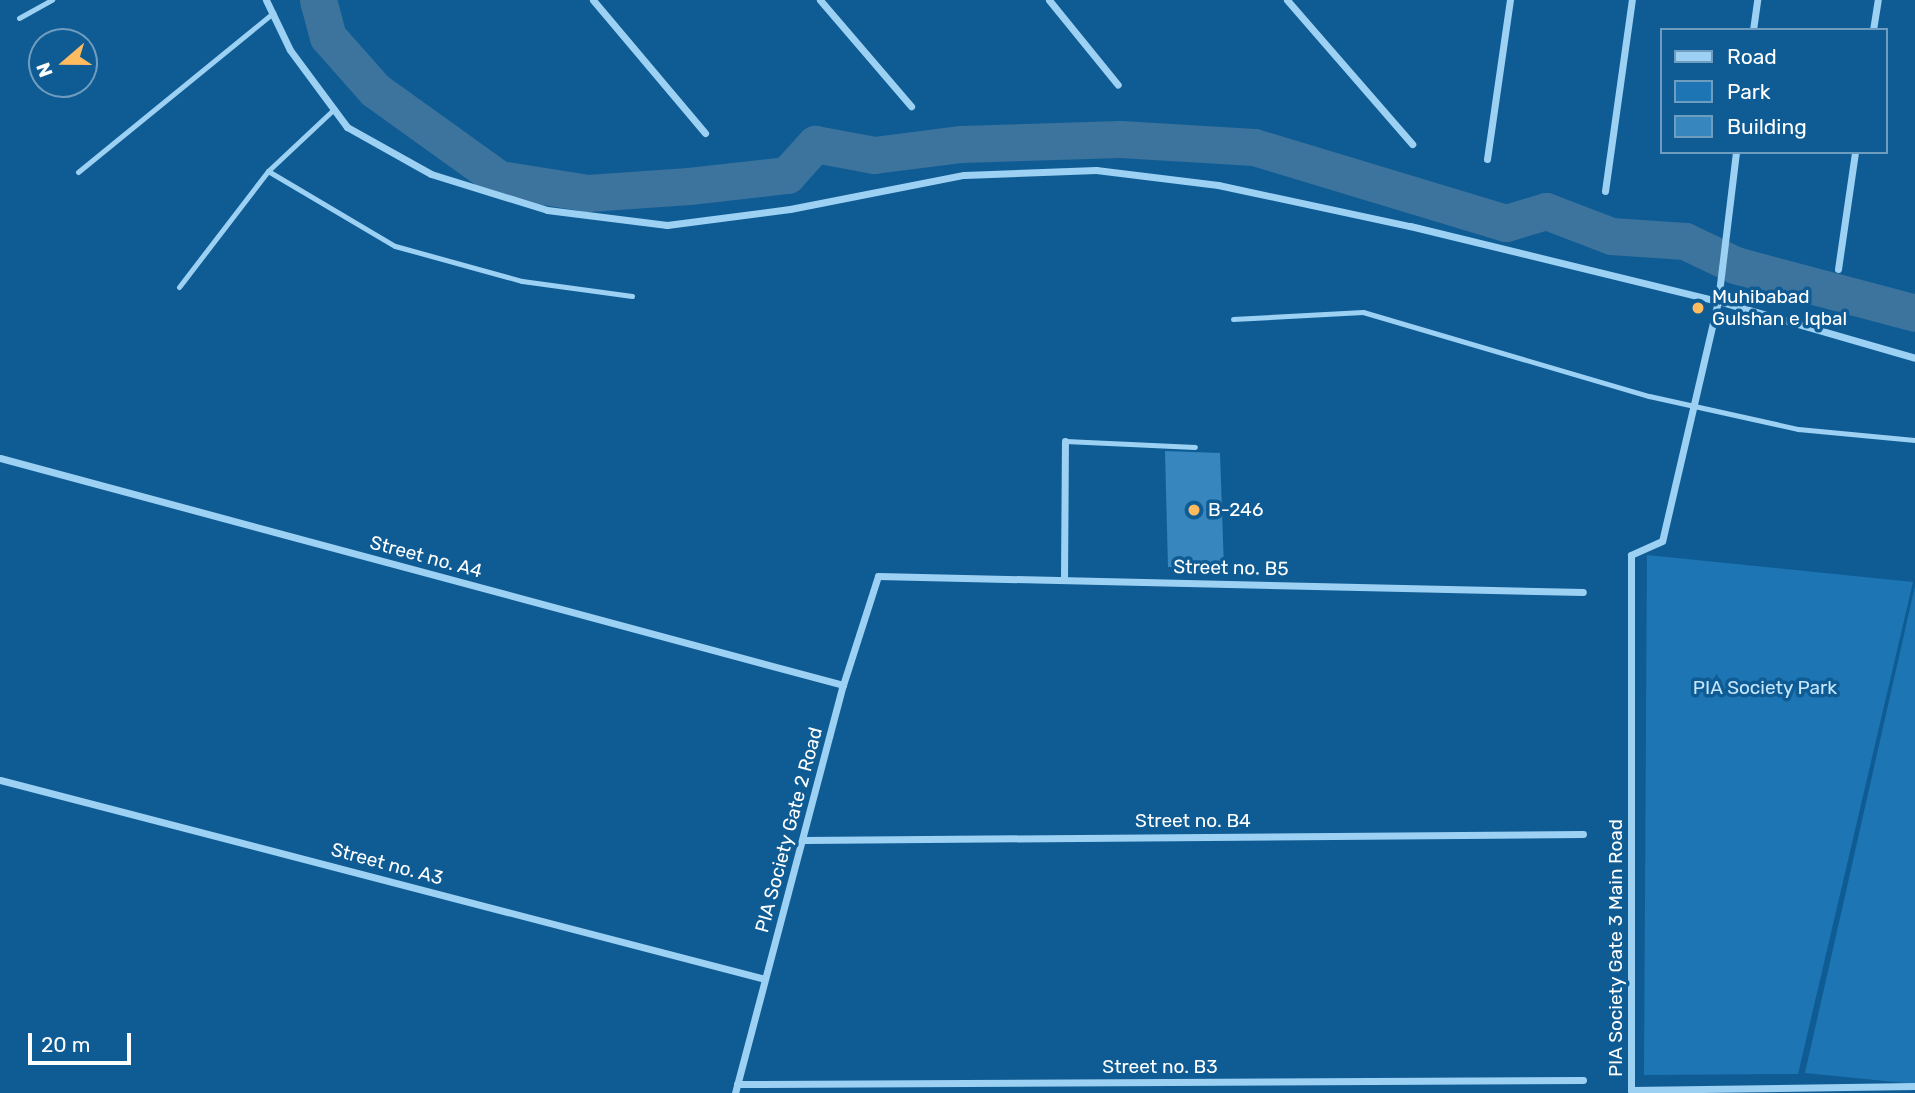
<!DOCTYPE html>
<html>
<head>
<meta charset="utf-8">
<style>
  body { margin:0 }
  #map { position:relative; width:1915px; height:1093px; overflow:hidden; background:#0f5c95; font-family:Rubik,sans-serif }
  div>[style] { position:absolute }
  .green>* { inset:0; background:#1d76b3 }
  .canal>* { height:37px; margin:-18.5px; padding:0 18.5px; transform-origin:18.5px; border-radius:18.5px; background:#3c749d }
  .building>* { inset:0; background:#3786be }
  .service>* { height:5px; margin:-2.5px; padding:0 2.5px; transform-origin:2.5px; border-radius:2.5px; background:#9dd1f4 }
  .minor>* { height:7px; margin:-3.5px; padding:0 3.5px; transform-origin:3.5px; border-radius:3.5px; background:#9dd1f4 }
  .dots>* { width:19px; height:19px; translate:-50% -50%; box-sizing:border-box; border:4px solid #0f5c95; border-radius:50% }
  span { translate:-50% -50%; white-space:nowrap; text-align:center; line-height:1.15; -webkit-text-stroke:7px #0f5c95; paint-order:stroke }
  .poi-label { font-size:19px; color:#fff }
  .left { translate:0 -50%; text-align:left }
  .street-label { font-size:19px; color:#fff }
  .park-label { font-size:19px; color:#c5e7fe }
  .legend { position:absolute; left:1660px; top:28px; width:228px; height:126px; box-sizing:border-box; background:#0f5c95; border:2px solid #6f9dbf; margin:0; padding:9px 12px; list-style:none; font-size:21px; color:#fff }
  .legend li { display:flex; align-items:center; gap:14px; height:35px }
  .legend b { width:35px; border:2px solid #6f9dbf }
  .north { position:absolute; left:28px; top:28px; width:70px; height:70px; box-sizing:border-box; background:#0f5c95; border:2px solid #6f9dbf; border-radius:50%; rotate:250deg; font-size:19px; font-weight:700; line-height:28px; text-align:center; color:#fff }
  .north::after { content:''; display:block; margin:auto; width:24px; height:32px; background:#ffbb60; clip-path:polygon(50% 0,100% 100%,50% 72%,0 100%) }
  .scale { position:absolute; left:28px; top:1033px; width:103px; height:32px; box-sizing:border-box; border:4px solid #fff; border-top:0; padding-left:9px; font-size:21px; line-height:24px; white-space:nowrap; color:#fff; -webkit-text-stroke:5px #0f5c95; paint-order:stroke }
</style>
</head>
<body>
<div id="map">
  <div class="green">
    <div style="clip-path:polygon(1647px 555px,1913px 582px,1798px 1074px,1644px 1075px)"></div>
    <div style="clip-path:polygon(1915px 586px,1915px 1084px,1805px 1073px)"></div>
  </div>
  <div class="canal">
    <div style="left:318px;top:0;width:38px;rotate:75deg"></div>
    <div style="left:328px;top:37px;width:71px;rotate:48.4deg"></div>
    <div style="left:375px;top:90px;width:153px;rotate:35.7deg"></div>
    <div style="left:499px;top:179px;width:90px;rotate:8.9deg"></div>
    <div style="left:588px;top:193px;width:101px;rotate:-4deg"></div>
    <div style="left:689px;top:186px;width:99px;rotate:-6.4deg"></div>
    <div style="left:787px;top:175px;width:42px;rotate:-47.9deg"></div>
    <div style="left:815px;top:144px;width:60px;rotate:10.6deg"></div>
    <div style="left:874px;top:155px;width:88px;rotate:-7.2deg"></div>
    <div style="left:961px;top:144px;width:159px;rotate:-1.8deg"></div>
    <div style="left:1120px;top:139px;width:134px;rotate:3.4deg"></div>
    <div style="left:1254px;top:147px;width:263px;rotate:16.8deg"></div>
    <div style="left:1506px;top:223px;width:42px;rotate:-16.7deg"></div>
    <div style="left:1546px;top:211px;width:70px;rotate:21deg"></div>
    <div style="left:1611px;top:236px;width:74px;rotate:3.9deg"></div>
    <div style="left:1685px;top:241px;width:55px;rotate:25.6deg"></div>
    <div style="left:1735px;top:265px;width:186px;rotate:14.9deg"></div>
  </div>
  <div class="building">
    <div style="clip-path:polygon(1165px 451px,1220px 453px,1224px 569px,1168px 567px)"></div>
  </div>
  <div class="service">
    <div style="left:19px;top:18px;width:38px;rotate:-29deg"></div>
    <div style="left:268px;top:171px;width:147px;rotate:30.6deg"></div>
    <div style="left:395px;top:246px;width:132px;rotate:15.4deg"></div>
    <div style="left:522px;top:281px;width:111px;rotate:7.8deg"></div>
    <div style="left:78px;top:172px;width:252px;rotate:-39.2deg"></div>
    <div style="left:179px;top:287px;width:146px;rotate:-52.5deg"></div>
    <div style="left:268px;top:171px;width:91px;rotate:-43.2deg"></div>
    <div style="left:1233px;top:319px;width:130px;rotate:-3.1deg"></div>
    <div style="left:1363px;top:312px;width:298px;rotate:16.4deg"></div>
    <div style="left:1649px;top:396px;width:153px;rotate:12.5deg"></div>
    <div style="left:1798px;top:429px;width:118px;rotate:5.4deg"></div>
    <div style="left:1065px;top:441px;width:130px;rotate:2.6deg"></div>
  </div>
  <div class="minor">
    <div style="left:266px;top:0;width:55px;rotate:64.4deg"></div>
    <div style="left:290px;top:50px;width:96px;rotate:53.5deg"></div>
    <div style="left:347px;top:127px;width:96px;rotate:29.2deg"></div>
    <div style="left:431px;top:174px;width:121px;rotate:17.2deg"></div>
    <div style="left:547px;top:210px;width:121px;rotate:7.1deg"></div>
    <div style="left:667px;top:225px;width:124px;rotate:-7.4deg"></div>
    <div style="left:790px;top:209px;width:177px;rotate:-11.1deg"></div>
    <div style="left:964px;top:175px;width:132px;rotate:-2.2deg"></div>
    <div style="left:1096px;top:170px;width:123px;rotate:7deg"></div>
    <div style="left:1218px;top:185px;width:196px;rotate:12.1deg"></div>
    <div style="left:1410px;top:226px;width:317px;rotate:13.7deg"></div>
    <div style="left:1718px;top:301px;width:205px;rotate:16.1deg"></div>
    <div style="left:593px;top:0;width:174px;rotate:49.9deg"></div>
    <div style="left:820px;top:0;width:140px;rotate:49.4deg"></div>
    <div style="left:1049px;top:0;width:109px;rotate:50.9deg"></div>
    <div style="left:1287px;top:0;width:191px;rotate:49deg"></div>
    <div style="left:1753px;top:30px;width:30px;rotate:-82deg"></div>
    <div style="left:1873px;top:30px;width:30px;rotate:-81deg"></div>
    <div style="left:1736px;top:152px;width:150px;rotate:96.9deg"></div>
    <div style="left:1718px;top:301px;width:246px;rotate:103.1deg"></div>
    <div style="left:1662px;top:541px;width:34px;rotate:156deg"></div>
    <div style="left:1631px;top:555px;width:535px;rotate:90deg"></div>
    <div style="left:1631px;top:1090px;width:284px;rotate:-0.8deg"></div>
    <div style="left:1487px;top:159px;width:161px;rotate:-81.8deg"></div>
    <div style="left:1605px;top:191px;width:193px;rotate:-82deg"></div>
    <div style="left:1838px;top:269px;width:118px;rotate:-81.7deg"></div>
    <div style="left:0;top:458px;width:873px;rotate:15.07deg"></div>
    <div style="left:1064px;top:580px;width:139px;rotate:-89.6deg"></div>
    <div style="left:0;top:780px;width:790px;rotate:14.58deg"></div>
    <div style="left:804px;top:840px;width:779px;rotate:-0.44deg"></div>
    <div style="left:737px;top:1084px;width:846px;rotate:-0.27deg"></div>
    <div style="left:735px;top:1093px;width:422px;rotate:-75.2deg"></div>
    <div style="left:843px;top:685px;width:114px;rotate:-72.2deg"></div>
    <div style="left:878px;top:576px;width:705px;rotate:1.3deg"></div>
  </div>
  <div class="dots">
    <div style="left:1698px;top:308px;background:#ffbb60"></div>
    <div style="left:1194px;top:510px;background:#ffbb60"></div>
  </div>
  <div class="poi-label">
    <span class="left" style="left:1712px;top:308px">Muhibabad<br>Gulshan e Iqbal</span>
    <span class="left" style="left:1208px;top:510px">B-246</span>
  </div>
  <div class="street-label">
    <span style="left:426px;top:557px;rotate:15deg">Street no. A4</span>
    <span style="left:1231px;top:568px;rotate:1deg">Street no. B5</span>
    <span style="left:1193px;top:821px">Street no. B4</span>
    <span style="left:789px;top:830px;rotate:-75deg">PIA Society Gate 2 Road</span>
    <span style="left:387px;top:864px;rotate:15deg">Street no. A3</span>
    <span style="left:1616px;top:948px;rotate:-90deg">PIA Society Gate 3 Main Road</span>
    <span style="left:1160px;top:1067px">Street no. B3</span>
  </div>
  <div class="park-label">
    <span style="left:1765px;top:688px">PIA Society Park</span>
  </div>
  <ul class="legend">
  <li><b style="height:9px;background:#9dd1f4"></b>Road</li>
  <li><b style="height:19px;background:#1d76b3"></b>Park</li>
  <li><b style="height:19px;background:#3786be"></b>Building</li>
  </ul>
  <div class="north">N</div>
  <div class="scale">20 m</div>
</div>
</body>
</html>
